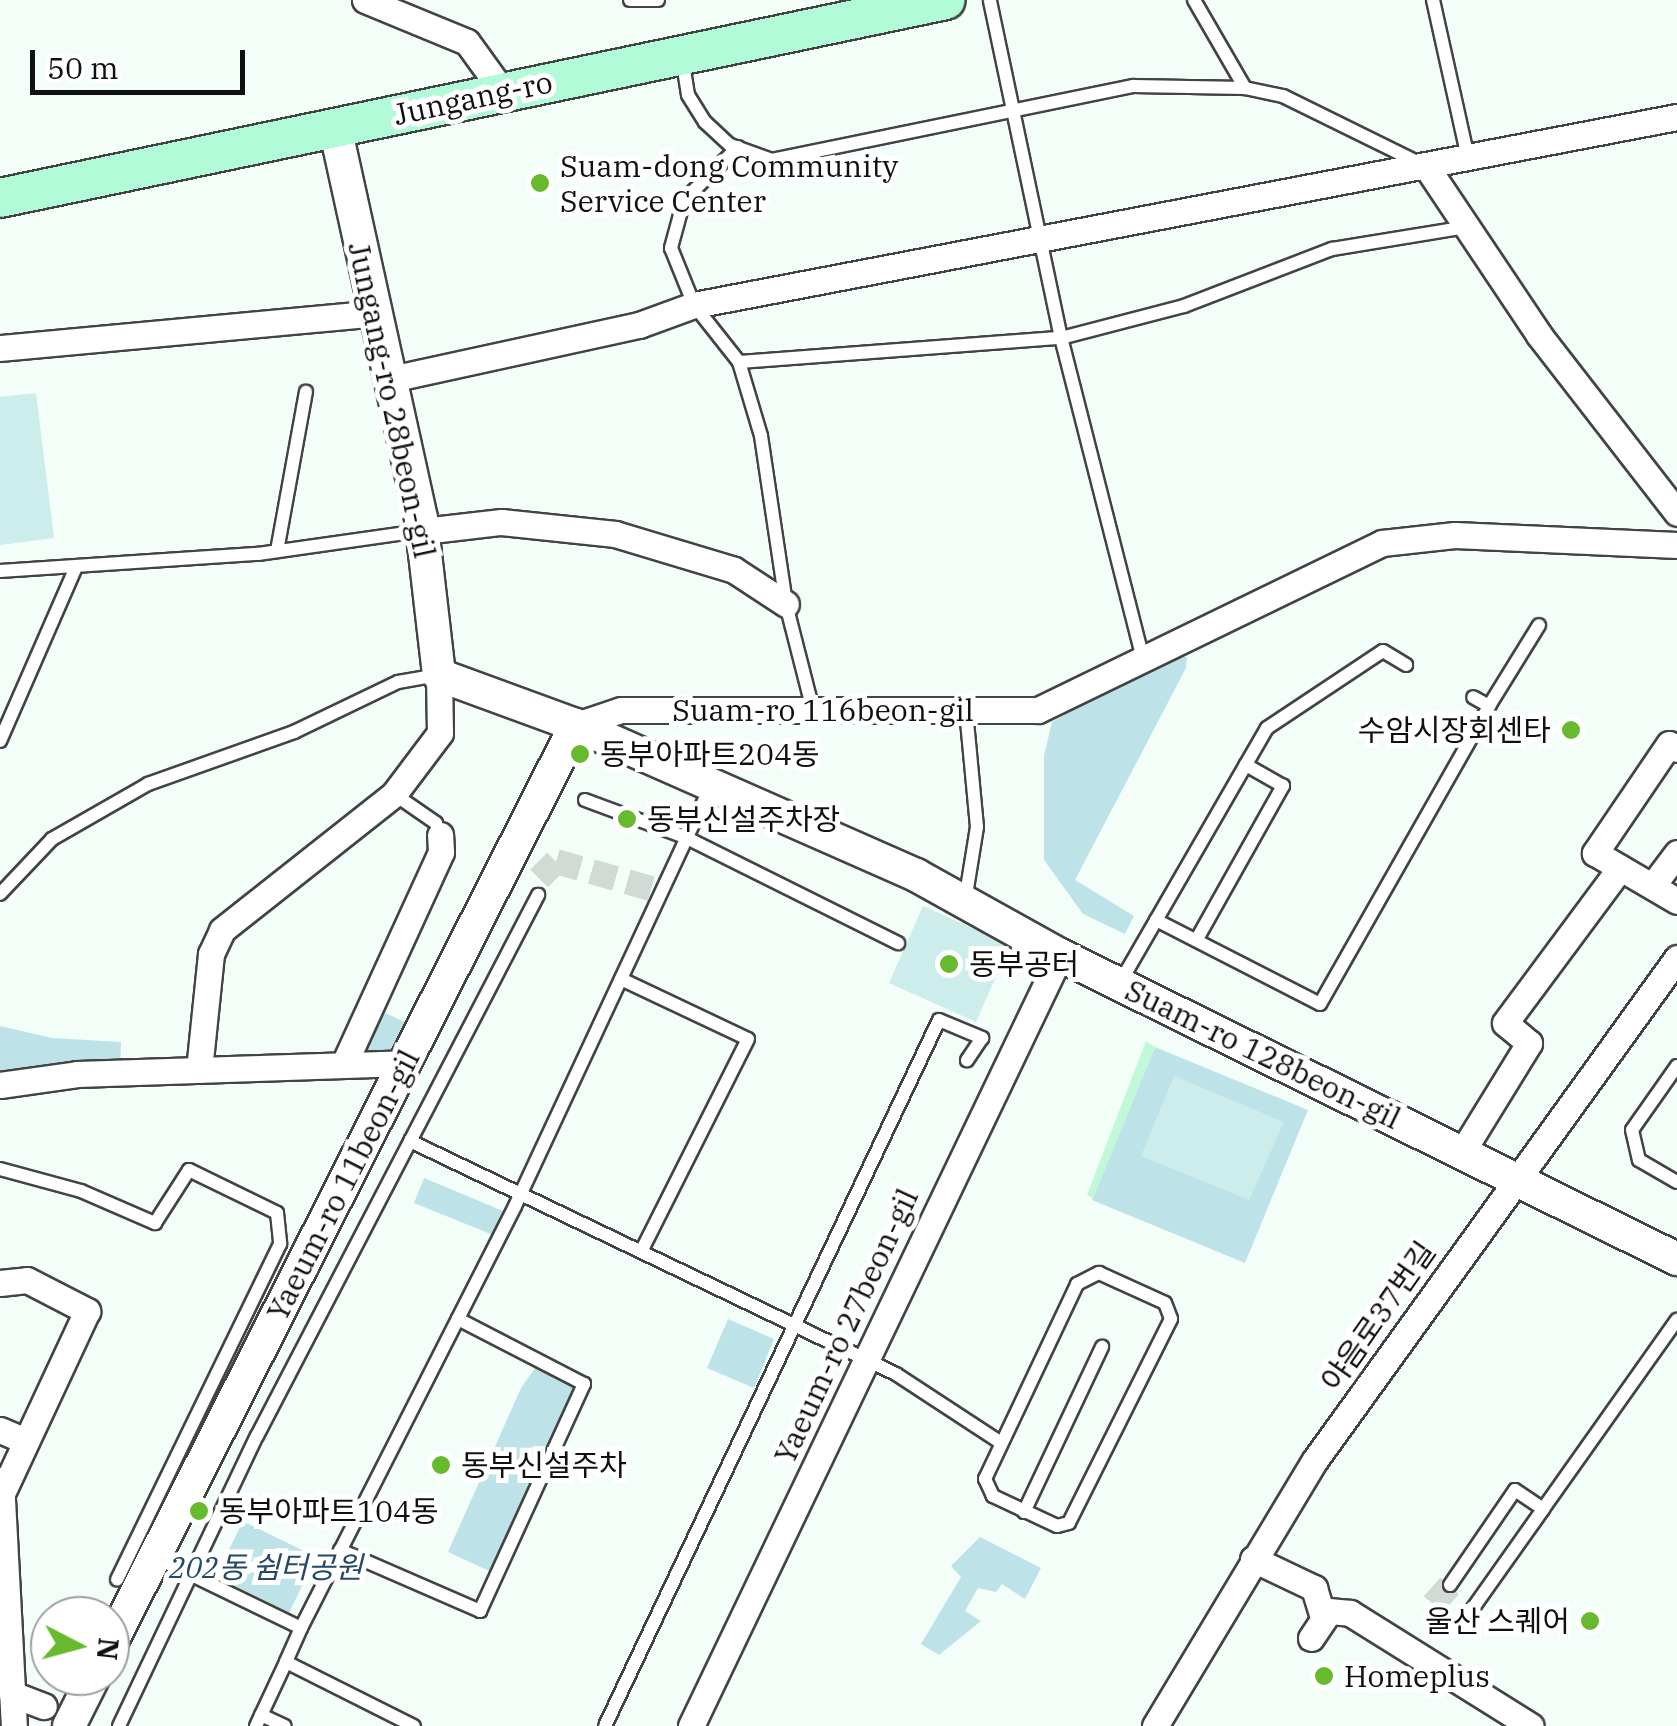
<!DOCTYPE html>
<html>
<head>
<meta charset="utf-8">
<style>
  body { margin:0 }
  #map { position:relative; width:1677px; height:1726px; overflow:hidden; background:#f3fef8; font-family:"IBM Plex Serif","Noto Sans KR",serif }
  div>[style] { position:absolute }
  .green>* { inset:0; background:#bde3e8 }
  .sand>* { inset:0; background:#c1f8d8 }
  .pitch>* { inset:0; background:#ccedec }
  .minor-tunnel>* { height:25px; margin-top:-12.5px; transform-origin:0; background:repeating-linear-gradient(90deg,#d1dad5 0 25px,transparent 0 37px) }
  .roads { filter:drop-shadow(2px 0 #434343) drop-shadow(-2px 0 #434343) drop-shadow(0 2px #434343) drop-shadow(0 -2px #434343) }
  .service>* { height:12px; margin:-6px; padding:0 6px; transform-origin:6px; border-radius:6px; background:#fff }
  .minor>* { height:25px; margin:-12.5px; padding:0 12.5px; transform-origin:12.5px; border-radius:12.5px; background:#fff }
  .tertiary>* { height:32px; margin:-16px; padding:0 16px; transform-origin:16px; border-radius:16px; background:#fff }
  .secondary>* { height:38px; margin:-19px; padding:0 19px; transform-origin:19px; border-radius:19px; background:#b1fbd8 }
  .dots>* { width:28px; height:28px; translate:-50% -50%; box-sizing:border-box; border:5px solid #fff; border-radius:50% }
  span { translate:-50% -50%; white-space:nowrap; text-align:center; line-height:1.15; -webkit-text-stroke:10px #fff; paint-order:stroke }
  .street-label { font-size:30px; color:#101010 }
  .poi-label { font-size:30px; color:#101010 }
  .left { translate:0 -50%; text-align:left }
  .right { translate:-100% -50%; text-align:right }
  .park-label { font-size:30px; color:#224965; font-style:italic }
  .north { position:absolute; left:30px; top:1596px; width:100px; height:100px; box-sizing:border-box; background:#fff; border:2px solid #9f9f9f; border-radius:50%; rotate:96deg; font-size:28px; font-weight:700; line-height:40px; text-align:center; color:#101010 }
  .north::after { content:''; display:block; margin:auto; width:35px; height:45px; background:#67ba2d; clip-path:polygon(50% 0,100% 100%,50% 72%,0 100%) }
  .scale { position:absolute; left:30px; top:50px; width:215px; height:45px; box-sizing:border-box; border:5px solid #101010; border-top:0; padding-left:12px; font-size:30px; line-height:35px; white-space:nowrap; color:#101010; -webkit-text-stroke:8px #fff; paint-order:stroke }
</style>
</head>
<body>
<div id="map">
  <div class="green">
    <div style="clip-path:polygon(1167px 657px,1187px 657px,1186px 668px,1075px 880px,1134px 916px,1125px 934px,1083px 914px,1044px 860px,1044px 756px,1052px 722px)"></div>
    <div style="clip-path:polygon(375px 1008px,413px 1026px,405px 1063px,350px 1064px)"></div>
    <div style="clip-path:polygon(0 1026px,52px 1038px,121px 1042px,120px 1073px,0 1085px)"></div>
    <div style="clip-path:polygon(1155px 1047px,1308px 1110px,1245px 1263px,1092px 1200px)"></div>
    <div style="clip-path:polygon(424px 1178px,503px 1211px,493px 1235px,414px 1203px)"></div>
    <div style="clip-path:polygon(728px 1319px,774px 1339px,754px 1388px,707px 1368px)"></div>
    <div style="clip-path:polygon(540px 1361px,583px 1383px,496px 1574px,448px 1552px,521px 1388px)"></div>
    <div style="clip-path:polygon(243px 1521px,316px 1557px,289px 1613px,216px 1576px)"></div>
    <div style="clip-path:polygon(980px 1537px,1041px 1568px,1025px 1599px,1002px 1584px,996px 1592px,978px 1588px,965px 1611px,981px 1621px,939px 1655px,921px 1644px,961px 1577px,951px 1566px)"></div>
  </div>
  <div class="sand">
    <div style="clip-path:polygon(1146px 1041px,1155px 1047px,1093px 1198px,1087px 1195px)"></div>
  </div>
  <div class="pitch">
    <div style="clip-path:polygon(36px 393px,54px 538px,0 545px,0 397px)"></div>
    <div style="clip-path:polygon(923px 906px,1010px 945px,976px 1022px,889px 983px)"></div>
    <div style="clip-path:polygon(1174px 1076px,1284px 1122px,1249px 1200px,1141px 1156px)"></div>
  </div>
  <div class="minor-tunnel">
    <div style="left:539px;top:878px;width:24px;rotate:-45deg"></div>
    <div style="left:556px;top:861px;width:109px;rotate:15.9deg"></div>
    <div style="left:1433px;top:1604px;width:25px;rotate:-48deg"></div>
  </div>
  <div class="roads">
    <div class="service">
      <div style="left:630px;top:0;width:28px"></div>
      <div style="left:1194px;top:0;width:102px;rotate:59.9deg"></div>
      <div style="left:1433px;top:0;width:162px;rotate:77.5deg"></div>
      <div style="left:682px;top:57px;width:38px;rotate:81deg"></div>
      <div style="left:688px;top:95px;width:32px;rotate:58deg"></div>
      <div style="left:705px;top:122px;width:34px;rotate:43deg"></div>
      <div style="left:730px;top:145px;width:45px;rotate:19.7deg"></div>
      <div style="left:772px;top:160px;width:369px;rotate:-11.6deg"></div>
      <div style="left:1133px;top:86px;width:112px;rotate:1deg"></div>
      <div style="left:1245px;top:88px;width:39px;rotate:12deg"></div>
      <div style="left:1283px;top:96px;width:152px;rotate:26.2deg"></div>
      <div style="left:738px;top:147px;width:76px;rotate:135.5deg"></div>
      <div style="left:684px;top:200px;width:50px;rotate:105.2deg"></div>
      <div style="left:671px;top:248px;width:61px;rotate:68deg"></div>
      <div style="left:694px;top:305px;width:73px;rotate:51.7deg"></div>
      <div style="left:739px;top:362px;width:323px;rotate:-4.3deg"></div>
      <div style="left:1061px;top:338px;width:345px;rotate:-101.9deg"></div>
      <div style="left:739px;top:362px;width:77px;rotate:73.4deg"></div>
      <div style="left:761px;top:436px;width:170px;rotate:81.5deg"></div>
      <div style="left:786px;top:604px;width:109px;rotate:75.7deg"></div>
      <div style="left:277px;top:551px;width:162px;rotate:-79.7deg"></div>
      <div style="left:0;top:571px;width:259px;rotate:-3.8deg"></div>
      <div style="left:258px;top:554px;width:164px;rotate:-8.1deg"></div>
      <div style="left:1143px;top:659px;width:331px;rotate:-104.3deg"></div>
      <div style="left:1061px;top:338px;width:127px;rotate:-14.6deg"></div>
      <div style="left:1184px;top:306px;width:159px;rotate:-21.1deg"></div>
      <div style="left:1332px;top:249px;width:136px;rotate:-9.3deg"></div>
      <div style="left:1489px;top:706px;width:95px;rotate:-58.3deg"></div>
      <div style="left:0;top:741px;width:190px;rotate:-66.4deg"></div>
      <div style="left:394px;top:794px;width:51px;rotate:34.6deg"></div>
      <div style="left:436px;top:823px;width:13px;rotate:72deg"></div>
      <div style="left:585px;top:800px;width:109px;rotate:20.4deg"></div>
      <div style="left:687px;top:838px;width:236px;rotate:26.5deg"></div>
      <div style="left:0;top:894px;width:76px;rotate:-46.6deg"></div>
      <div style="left:52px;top:839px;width:111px;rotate:-29.8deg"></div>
      <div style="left:148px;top:784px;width:155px;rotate:-19.6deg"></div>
      <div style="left:294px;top:732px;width:115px;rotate:-25.7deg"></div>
      <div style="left:398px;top:682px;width:40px;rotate:-10deg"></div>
      <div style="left:965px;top:901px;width:75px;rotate:-80.8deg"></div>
      <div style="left:977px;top:827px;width:118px;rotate:-95.4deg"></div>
      <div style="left:1156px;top:920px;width:184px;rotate:27.1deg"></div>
      <div style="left:1320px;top:1004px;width:343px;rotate:-60.4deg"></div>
      <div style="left:1489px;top:706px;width:18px;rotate:-151deg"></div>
      <div style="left:1197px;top:939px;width:176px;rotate:-60.7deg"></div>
      <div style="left:1283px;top:786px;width:43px;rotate:-150.4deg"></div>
      <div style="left:621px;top:979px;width:140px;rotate:25.3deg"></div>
      <div style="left:748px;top:1039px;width:238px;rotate:116.7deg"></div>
      <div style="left:1121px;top:981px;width:292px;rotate:-60deg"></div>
      <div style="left:1267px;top:728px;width:139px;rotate:-33.6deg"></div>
      <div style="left:1383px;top:651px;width:27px;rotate:31deg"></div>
      <div style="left:1677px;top:1066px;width:78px;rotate:125.1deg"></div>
      <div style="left:1632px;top:1130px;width:31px;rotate:77deg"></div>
      <div style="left:1639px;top:1160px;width:44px;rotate:30.1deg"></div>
      <div style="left:410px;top:1141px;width:539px;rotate:25.61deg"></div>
      <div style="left:896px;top:1374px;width:124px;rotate:33.2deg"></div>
      <div style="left:0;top:1169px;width:84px;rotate:15.2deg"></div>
      <div style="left:81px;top:1191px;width:81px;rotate:23.4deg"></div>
      <div style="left:155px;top:1223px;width:63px;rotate:-57.3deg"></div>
      <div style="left:189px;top:1170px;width:98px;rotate:26deg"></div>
      <div style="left:277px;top:1213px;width:31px;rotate:84deg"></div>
      <div style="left:280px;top:1244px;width:373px;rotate:115.9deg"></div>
      <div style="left:1099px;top:1273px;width:72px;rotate:24.4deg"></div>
      <div style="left:1165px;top:1303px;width:17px;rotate:69deg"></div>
      <div style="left:1171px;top:1319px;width:228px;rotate:116.6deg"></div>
      <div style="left:1069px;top:1523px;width:12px;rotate:166deg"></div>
      <div style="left:1057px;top:1526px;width:71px;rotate:-154.9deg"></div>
      <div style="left:993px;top:1496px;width:19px;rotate:-115deg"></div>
      <div style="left:985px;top:1479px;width:216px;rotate:-64.7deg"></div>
      <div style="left:1077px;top:1284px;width:25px;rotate:-27deg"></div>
      <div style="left:1024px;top:1512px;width:183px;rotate:-64.7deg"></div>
      <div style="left:340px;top:1550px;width:153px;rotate:23.5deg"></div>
      <div style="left:480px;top:1611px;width:250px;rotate:-65.4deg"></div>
      <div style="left:584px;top:1384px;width:142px;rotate:-152.7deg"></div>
      <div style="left:157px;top:1558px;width:160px;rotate:25.9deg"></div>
      <div style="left:301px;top:1628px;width:37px;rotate:114deg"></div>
      <div style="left:286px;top:1662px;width:143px;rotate:26.6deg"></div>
      <div style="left:1450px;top:1585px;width:115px;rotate:-55.6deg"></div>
      <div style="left:1515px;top:1490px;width:34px;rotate:34deg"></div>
      <div style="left:1543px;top:1509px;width:232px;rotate:-54.7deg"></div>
      <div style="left:1461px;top:1625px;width:142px;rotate:-54.7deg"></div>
      <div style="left:301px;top:1628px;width:473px;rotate:-63.1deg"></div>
      <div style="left:515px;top:1206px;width:464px;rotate:-65deg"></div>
      <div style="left:261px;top:1715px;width:26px;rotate:25deg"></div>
      <div style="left:119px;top:1726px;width:321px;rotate:-64.6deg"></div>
      <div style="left:257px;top:1436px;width:610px;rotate:-62.55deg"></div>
      <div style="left:256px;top:1726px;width:71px;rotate:-64.9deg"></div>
      <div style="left:605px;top:1726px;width:781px;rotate:-64.68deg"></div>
      <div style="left:939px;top:1020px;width:47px;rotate:22.7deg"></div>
      <div style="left:982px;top:1038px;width:27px;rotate:124deg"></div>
    </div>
    <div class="minor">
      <div style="left:365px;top:0;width:110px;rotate:22.4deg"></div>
      <div style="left:467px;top:42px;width:62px;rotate:54.2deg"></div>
      <div style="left:1426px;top:166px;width:203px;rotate:56.2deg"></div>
      <div style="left:1539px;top:335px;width:225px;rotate:52.2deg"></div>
      <div style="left:0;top:348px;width:378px;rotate:-5.3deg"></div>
      <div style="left:391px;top:379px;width:254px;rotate:-12.3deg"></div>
      <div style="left:639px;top:325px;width:59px;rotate:-20deg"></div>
      <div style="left:694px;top:305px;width:1001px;rotate:-10.83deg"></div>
      <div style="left:423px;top:531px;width:79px;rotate:-6.6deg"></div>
      <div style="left:501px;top:522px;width:115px;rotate:6deg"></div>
      <div style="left:615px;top:534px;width:124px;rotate:16.8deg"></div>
      <div style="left:734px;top:570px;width:62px;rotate:33.2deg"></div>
      <div style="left:576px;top:725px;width:47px;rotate:-18.4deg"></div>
      <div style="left:621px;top:710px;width:417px"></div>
      <div style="left:1038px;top:710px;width:382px;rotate:-25.9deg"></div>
      <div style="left:1382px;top:543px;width:73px;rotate:-6.3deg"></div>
      <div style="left:1455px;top:535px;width:222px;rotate:2.6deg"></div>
      <div style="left:1677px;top:749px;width:9px;rotate:-148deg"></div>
      <div style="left:1669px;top:744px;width:132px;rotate:124.2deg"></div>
      <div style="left:1595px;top:853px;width:95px;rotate:30.3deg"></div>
      <div style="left:1653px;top:885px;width:40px;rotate:-53deg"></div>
      <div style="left:344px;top:1064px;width:233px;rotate:-65.4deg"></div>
      <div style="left:441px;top:852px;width:17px;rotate:-93deg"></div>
      <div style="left:199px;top:1070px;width:117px;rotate:-84.1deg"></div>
      <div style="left:211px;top:954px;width:26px;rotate:-65deg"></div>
      <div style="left:222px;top:930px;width:219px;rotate:-38.3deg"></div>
      <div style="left:394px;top:794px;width:76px;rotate:-53deg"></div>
      <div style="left:440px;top:733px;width:58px;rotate:-91deg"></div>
      <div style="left:0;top:1085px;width:78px;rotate:-8.1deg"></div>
      <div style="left:77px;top:1074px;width:328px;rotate:-1.9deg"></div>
      <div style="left:1462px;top:1152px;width:128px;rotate:-58.4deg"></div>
      <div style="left:1529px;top:1043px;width:31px;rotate:-140deg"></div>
      <div style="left:1505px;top:1023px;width:193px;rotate:-53.4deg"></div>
      <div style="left:0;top:1283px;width:27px;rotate:-6deg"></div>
      <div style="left:27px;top:1280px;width:68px;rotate:27.3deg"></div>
      <div style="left:87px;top:1311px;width:201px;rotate:115deg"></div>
      <div style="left:0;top:1430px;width:28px;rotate:23deg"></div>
      <div style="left:1px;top:1480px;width:246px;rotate:87deg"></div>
      <div style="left:1253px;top:1559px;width:68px;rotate:25.4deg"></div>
      <div style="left:1314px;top:1588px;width:30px;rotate:73deg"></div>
      <div style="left:1311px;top:1638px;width:32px;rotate:-56deg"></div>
      <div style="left:1329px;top:1611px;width:21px;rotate:5deg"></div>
      <div style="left:1350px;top:1613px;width:213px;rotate:32deg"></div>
      <div style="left:12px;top:1694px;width:34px;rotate:21deg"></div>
      <div style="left:691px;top:1726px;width:855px;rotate:-64.42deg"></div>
      <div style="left:1155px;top:1726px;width:310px;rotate:-59deg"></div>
      <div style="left:1315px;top:1460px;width:619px;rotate:-54.2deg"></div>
    </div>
    <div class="tertiary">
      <div style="left:335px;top:127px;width:401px;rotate:77.6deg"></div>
      <div style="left:421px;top:519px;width:157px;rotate:83.4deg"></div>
      <div style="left:439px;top:675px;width:146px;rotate:20.1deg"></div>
      <div style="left:576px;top:725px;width:372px;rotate:23.8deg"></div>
      <div style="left:916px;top:875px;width:165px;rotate:29.1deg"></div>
      <div style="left:1060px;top:955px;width:688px;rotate:26.23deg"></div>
      <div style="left:110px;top:1645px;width:1031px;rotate:-63.14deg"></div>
      <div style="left:69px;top:1726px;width:56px;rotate:-63.4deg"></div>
    </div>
    <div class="secondary">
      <div style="left:0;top:198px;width:966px;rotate:-11.82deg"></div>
    </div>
  </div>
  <div class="dots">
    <div style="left:540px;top:183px;background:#67ba2d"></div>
    <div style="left:1571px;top:730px;background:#67ba2d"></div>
    <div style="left:580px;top:754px;background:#67ba2d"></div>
    <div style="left:627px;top:819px;background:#67ba2d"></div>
    <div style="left:949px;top:964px;background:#67ba2d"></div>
    <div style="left:441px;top:1465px;background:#67ba2d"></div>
    <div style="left:199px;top:1511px;background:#67ba2d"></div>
    <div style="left:1590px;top:1621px;background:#67ba2d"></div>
    <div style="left:1324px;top:1676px;background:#67ba2d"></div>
  </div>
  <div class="street-label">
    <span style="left:473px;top:98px;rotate:-12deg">Jungang-ro</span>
    <span style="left:392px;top:400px;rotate:78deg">Jungang-ro 28beon-gil</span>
    <span style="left:823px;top:710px">Suam-ro 116beon-gil</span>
    <span style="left:1263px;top:1054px;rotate:26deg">Suam-ro 128beon-gil</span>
    <span style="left:343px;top:1185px;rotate:-63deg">Yaeum-ro 11beon-gil</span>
    <span style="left:1378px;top:1316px;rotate:-55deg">야음로37번길</span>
    <span style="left:846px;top:1326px;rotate:-65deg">Yaeum-ro 27beon-gil</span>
  </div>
  <div class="poi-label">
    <span class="left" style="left:560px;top:183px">Suam-dong Community<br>Service Center</span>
    <span class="right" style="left:1551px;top:730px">수암시장회센타</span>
    <span class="left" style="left:600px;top:754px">동부아파트204동</span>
    <span class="left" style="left:647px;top:819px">동부신설주차장</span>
    <span class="left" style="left:969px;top:964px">동부공터</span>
    <span class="left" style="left:461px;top:1465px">동부신설주차</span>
    <span class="left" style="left:219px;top:1511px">동부아파트104동</span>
    <span class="right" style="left:1570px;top:1621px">울산 스퀘어</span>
    <span class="left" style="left:1344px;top:1676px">Homeplus</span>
  </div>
  <div class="park-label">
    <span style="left:266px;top:1567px">202동 쉼터공원</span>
  </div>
  <div class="north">N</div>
  <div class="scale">50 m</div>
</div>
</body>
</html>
